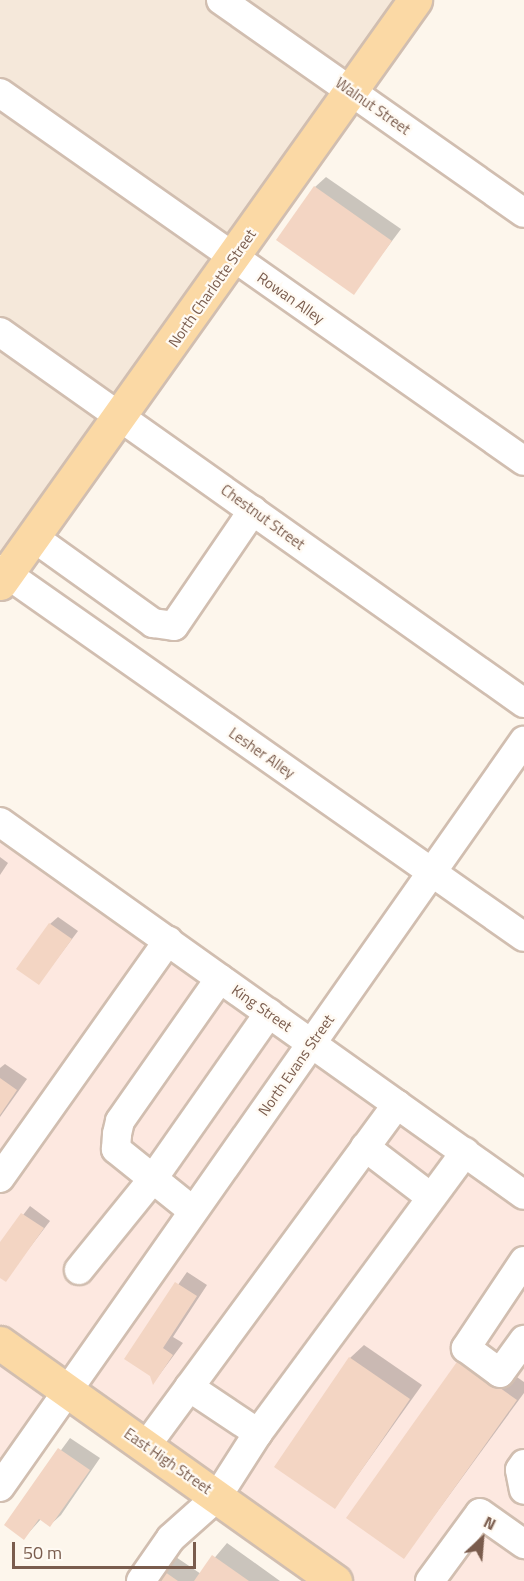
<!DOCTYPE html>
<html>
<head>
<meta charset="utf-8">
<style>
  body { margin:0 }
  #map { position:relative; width:524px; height:1581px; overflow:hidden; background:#fdf6ec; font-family:"Titillium Web",sans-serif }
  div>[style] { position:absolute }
  .residential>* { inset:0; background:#f5e8da }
  .commercial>* { inset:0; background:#fde8e0 }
  .shadow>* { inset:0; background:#0003 }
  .building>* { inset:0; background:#f3d5c3 }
  .roads { filter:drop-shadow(2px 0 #d1beb0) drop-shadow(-2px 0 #d1beb0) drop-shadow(0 2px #d1beb0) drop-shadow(0 -2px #d1beb0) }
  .minor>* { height:28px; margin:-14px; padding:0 14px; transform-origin:14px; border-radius:14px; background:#fff }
  .major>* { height:33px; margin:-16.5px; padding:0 16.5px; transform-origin:16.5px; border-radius:16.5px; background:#fbd9a5 }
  span { translate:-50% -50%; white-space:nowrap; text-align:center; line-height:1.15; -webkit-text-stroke:4.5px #fffaf3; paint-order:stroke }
  .street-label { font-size:15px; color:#7a5c4d }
  .north { position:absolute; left:452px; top:1509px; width:60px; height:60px; -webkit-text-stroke:4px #fffaf3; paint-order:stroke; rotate:26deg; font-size:16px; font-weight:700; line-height:24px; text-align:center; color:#7a5c4d }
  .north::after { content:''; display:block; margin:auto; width:21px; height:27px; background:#7a5c4d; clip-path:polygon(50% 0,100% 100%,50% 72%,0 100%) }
  .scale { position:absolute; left:12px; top:1542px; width:184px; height:27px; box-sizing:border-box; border:3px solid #7a5c4d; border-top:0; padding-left:8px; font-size:18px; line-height:21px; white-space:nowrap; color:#7a5c4d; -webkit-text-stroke:4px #fffaf3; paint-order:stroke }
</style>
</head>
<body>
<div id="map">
  <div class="residential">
    <div style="clip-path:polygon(0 0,415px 0,0 583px)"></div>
  </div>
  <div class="commercial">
    <div style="clip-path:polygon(0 825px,524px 1196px,524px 1581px,335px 1581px,67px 1390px,0 1485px)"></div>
  </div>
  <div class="shadow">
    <div style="clip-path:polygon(326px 177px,401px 229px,353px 293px,315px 187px)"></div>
    <div style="clip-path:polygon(0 857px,8px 863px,0 875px)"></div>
    <div style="clip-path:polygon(58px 917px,78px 931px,39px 983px,50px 924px)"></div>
    <div style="clip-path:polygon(5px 1064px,27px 1079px,0 1117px,0 1068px)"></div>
    <div style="clip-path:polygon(30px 1206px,50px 1221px,5px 1280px,0 1276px,0 1245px)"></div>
    <div style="clip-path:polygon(187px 1272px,207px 1285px,173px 1337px,183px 1343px,154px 1382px,152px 1375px,126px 1359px)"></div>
    <div style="clip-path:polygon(364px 1345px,422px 1385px,335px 1507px,350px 1358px)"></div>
    <div style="clip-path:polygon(474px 1347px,524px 1382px,524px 1393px,404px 1557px)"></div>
    <div style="clip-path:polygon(70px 1438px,100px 1458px,61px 1515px,50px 1525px,41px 1519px,24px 1538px,6px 1525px)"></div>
    <div style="clip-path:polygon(227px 1543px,280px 1581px,146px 1581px,170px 1553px,201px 1574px)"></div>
  </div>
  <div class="building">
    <div style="clip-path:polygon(314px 186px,392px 241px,354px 295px,276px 240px)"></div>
    <div style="clip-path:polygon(49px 923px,72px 939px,39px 985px,16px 969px)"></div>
    <div style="clip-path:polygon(0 1078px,17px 1090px,0 1115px)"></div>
    <div style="clip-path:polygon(21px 1213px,44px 1228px,6px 1282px,0 1278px,0 1242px)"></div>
    <div style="clip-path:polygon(175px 1282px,197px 1296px,163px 1348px,173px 1355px,153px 1385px,150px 1376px,124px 1359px)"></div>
    <div style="clip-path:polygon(349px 1357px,410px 1399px,335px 1509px,274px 1467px)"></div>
    <div style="clip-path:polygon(459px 1359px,517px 1400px,404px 1559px,346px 1518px)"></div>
    <div style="clip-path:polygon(58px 1448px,90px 1470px,50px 1527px,39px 1519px,24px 1540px,4px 1525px)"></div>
    <div style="clip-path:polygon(212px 1555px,249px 1581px,194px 1581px)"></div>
    <div style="clip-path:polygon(155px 1565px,178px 1581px,144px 1581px)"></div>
  </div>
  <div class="roads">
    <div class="minor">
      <div style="left:221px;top:0;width:370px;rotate:35.1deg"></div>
      <div style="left:0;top:93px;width:640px;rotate:35.08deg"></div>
      <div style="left:0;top:332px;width:642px;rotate:35.3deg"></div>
      <div style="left:33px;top:537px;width:148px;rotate:35.6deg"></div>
      <div style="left:153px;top:623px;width:21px;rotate:8deg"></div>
      <div style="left:174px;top:626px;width:140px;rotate:-55.7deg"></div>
      <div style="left:0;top:569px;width:640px;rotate:35.08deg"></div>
      <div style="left:0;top:822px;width:643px;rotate:35.44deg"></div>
      <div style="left:365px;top:1147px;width:81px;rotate:37.4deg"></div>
      <div style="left:0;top:1178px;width:291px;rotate:-54.7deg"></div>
      <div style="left:193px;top:1211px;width:99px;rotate:-141.2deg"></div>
      <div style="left:116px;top:1149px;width:15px;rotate:-86deg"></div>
      <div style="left:117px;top:1134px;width:13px;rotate:-77deg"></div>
      <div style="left:120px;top:1121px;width:174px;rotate:-55deg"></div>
      <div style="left:524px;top:1261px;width:105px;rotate:123.7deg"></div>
      <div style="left:466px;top:1348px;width:42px;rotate:36.3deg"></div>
      <div style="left:500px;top:1373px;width:41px;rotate:-54deg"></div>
      <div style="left:79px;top:1270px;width:116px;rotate:-51deg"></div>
      <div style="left:152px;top:1180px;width:204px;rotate:-55deg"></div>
      <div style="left:189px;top:1387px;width:83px;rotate:33.7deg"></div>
      <div style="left:146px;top:1446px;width:424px;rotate:-53.7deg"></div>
      <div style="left:524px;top:1464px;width:7px;rotate:124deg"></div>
      <div style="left:520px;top:1470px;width:20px;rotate:79deg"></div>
      <div style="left:0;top:1487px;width:912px;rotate:-54.92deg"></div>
      <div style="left:141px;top:1581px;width:52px;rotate:-55.1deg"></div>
      <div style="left:171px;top:1538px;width:62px;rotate:-41.7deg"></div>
      <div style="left:217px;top:1497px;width:76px;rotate:-57.4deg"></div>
      <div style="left:258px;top:1433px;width:349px;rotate:-53.6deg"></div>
      <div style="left:430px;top:1581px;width:84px;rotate:-53.7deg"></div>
      <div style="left:480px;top:1513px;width:54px;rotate:35.2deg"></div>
    </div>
    <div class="major">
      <div style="left:0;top:583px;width:716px;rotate:-54.56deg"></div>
      <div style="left:0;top:1343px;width:411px;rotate:35.4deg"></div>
    </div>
  </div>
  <div class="street-label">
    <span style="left:373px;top:106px;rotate:35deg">Walnut Street</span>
    <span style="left:212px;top:288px;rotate:-55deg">North Charlotte Street</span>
    <span style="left:291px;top:298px;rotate:35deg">Rowan Alley</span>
    <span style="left:263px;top:517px;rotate:36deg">Chestnut Street</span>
    <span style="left:262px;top:753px;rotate:35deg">Lesher Alley</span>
    <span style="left:262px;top:1008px;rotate:35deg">King Street</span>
    <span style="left:296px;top:1065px;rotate:-55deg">North Evans Street</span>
    <span style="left:168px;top:1461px;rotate:35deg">East High Street</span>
  </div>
  <div class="north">N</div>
  <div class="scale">50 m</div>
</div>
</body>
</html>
